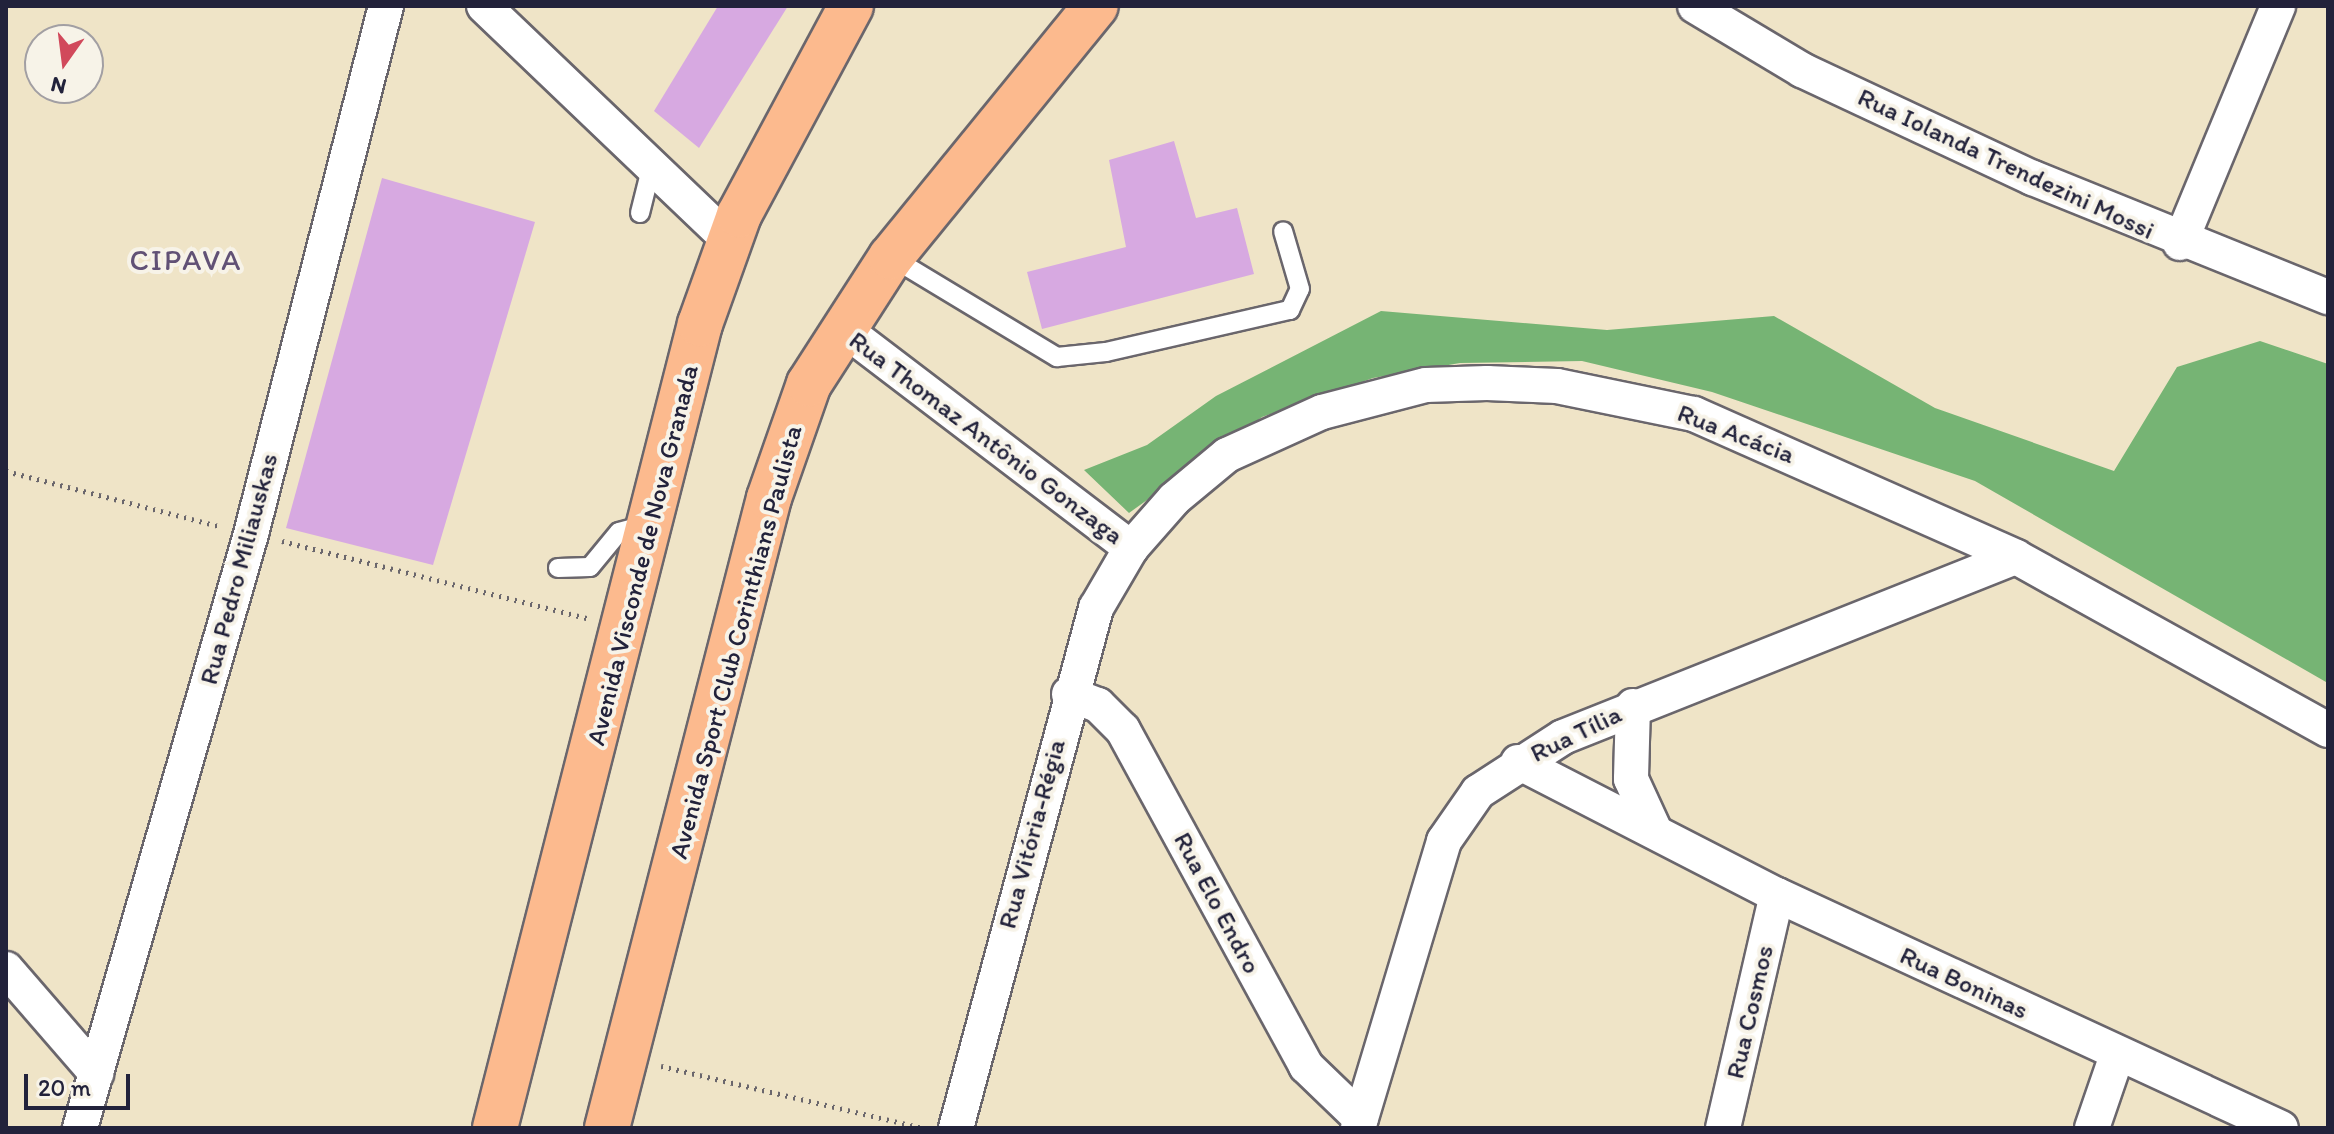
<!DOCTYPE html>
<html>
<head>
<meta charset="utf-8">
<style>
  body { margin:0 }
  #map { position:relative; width:2334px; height:1134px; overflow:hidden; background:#efe4c7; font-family:Itim,sans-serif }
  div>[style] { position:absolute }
  .forest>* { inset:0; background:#76b474 }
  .building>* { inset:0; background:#d7a9e1 }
  .path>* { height:5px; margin-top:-2.5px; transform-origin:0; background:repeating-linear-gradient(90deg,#6a666c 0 2px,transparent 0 8px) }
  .roads { filter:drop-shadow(2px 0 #6a666c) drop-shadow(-2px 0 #6a666c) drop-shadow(0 2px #6a666c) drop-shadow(0 -2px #6a666c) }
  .service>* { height:18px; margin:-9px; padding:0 9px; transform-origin:9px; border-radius:9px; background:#fff }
  .minor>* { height:34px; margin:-17px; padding:0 17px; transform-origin:17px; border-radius:17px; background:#fff }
  .primary>* { height:44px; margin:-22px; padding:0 22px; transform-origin:22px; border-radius:22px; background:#fcba8e }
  span { translate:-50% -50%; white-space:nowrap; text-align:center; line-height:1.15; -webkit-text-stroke:8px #f7f3e8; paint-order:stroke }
  .street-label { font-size:26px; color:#22223b }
  .quarter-label { font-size:30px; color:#615175; letter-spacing:2px }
  .frame { position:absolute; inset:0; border:8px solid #22223b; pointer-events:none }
  .north { position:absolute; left:24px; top:24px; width:80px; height:80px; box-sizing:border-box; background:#f7f3e8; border:2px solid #a29fa3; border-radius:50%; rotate:194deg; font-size:22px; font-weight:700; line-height:32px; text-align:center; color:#22223b }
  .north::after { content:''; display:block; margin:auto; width:28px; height:36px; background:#d1495b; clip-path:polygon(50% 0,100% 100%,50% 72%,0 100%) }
  .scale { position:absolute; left:24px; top:1074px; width:106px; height:36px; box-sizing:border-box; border:4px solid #22223b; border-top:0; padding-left:10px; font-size:24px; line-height:28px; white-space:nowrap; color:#22223b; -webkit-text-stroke:6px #f7f3e8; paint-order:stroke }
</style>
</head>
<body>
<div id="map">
  <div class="forest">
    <div style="clip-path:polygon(1381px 311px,1607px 330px,1774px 316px,1935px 408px,2114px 471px,2177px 367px,2260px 341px,2328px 364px,2326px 682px,1975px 481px,1712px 392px,1582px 361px,1460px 363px,1373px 378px,1262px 417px,1129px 513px,1084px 470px,1147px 445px,1216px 396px)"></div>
  </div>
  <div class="building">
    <div style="clip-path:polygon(718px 6px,788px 6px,699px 148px,654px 111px)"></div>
    <div style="clip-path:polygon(1174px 141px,1196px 218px,1237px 208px,1254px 274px,1042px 329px,1027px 272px,1126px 247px,1109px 160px)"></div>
    <div style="clip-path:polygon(382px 178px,535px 222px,433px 565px,286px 528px)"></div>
  </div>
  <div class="path">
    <div style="left:6px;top:471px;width:219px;rotate:14.5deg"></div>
    <div style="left:282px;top:541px;width:315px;rotate:14.2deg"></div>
    <div style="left:661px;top:1066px;width:270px;rotate:13.3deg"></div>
  </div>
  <div class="roads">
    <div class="service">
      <div style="left:640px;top:213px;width:49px;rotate:-76deg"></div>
      <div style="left:891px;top:257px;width:194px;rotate:31.1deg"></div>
      <div style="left:1057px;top:357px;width:49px;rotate:-5.8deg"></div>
      <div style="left:1106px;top:352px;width:189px;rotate:-12.9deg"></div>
      <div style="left:1290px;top:310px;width:23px;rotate:-65deg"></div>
      <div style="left:1300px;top:289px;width:60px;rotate:-106.3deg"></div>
      <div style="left:558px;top:568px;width:32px;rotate:-2deg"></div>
      <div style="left:590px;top:567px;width:45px;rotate:-50.4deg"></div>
      <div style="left:619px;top:532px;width:31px;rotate:-15deg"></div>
    </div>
    <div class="minor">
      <div style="left:484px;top:6px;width:337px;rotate:43.7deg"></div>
      <div style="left:1695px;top:6px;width:125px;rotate:30.9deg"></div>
      <div style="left:1802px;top:70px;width:255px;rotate:25.1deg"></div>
      <div style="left:2033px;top:178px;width:318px;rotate:22deg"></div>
      <div style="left:2180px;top:243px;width:256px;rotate:-67.5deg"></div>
      <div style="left:841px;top:327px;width:365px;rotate:37.3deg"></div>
      <div style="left:1069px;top:694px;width:31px;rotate:21deg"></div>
      <div style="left:1098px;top:705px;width:35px;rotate:45deg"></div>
      <div style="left:1123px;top:730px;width:383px;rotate:61.4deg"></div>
      <div style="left:1306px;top:1066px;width:76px;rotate:43.9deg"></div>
      <div style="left:1633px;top:706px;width:73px;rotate:91.6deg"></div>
      <div style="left:1631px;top:779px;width:53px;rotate:65.4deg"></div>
      <div style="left:1518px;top:762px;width:291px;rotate:27.2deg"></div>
      <div style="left:1777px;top:895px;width:555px;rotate:24.81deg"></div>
      <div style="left:6px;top:969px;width:138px;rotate:49.1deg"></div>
      <div style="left:80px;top:1128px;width:618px;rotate:-73.94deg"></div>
      <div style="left:251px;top:534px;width:545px;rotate:-75.66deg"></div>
      <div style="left:956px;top:1128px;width:539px;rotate:-74.93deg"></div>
      <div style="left:1096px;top:608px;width:69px;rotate:-59.7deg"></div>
      <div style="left:1131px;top:548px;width:65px;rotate:-48.7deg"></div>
      <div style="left:1174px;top:499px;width:69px;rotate:-39.7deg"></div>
      <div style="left:1227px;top:455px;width:104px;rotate:-24.4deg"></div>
      <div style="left:1322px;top:412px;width:107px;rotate:-14.6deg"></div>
      <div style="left:1426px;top:385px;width:61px;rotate:-1.9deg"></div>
      <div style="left:1487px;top:383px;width:70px;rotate:2.5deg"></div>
      <div style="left:1557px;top:386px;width:140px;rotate:11.6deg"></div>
      <div style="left:1694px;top:414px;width:352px;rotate:23.9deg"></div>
      <div style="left:2016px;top:557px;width:357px;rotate:29deg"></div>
      <div style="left:1358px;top:1128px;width:300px;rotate:-73.3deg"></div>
      <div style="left:1444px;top:841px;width:60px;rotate:-55.2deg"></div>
      <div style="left:1478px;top:792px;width:101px;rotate:-32.9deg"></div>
      <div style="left:1563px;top:737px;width:487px;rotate:-21.7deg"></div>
      <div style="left:1723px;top:1128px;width:239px;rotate:-77deg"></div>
      <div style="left:2092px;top:1128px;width:77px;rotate:-71.1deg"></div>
    </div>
    <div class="primary">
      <div style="left:495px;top:1128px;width:830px;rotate:-75.7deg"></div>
      <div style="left:700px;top:324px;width:116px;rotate:-70.3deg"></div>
      <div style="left:739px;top:215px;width:237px;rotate:-61.8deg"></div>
      <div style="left:607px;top:1128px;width:650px;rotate:-75.58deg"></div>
      <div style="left:769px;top:498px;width:121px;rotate:-70.7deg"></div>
      <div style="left:809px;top:384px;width:151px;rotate:-57.2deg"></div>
      <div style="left:891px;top:257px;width:324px;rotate:-50.8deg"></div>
    </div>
  </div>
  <div class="street-label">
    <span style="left:2006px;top:164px;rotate:25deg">Rua Iolanda Trendezini Mossi</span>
    <span style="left:1736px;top:434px;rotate:21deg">Rua Acácia</span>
    <span style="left:986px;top:438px;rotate:37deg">Rua Thomaz Antônio Gonzaga</span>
    <span style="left:643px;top:555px;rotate:-76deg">Avenida Visconde de Nova Granada</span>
    <span style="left:239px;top:569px;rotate:-75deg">Rua Pedro Miliauskas</span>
    <span style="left:736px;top:642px;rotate:-75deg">Avenida Sport Club Corinthians Paulista</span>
    <span style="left:1576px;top:734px;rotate:-26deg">Rua Tília</span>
    <span style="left:1032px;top:834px;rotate:-75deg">Rua Vitória-Régia</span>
    <span style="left:1217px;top:903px;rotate:62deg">Rua Elo Endro</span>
    <span style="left:1964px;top:983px;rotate:25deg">Rua Boninas</span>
    <span style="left:1750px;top:1012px;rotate:-77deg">Rua Cosmos</span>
  </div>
  <div class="quarter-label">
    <span style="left:186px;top:260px">CIPAVA</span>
  </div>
  <div class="frame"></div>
  <div class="north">N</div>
  <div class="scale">20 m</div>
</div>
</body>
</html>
